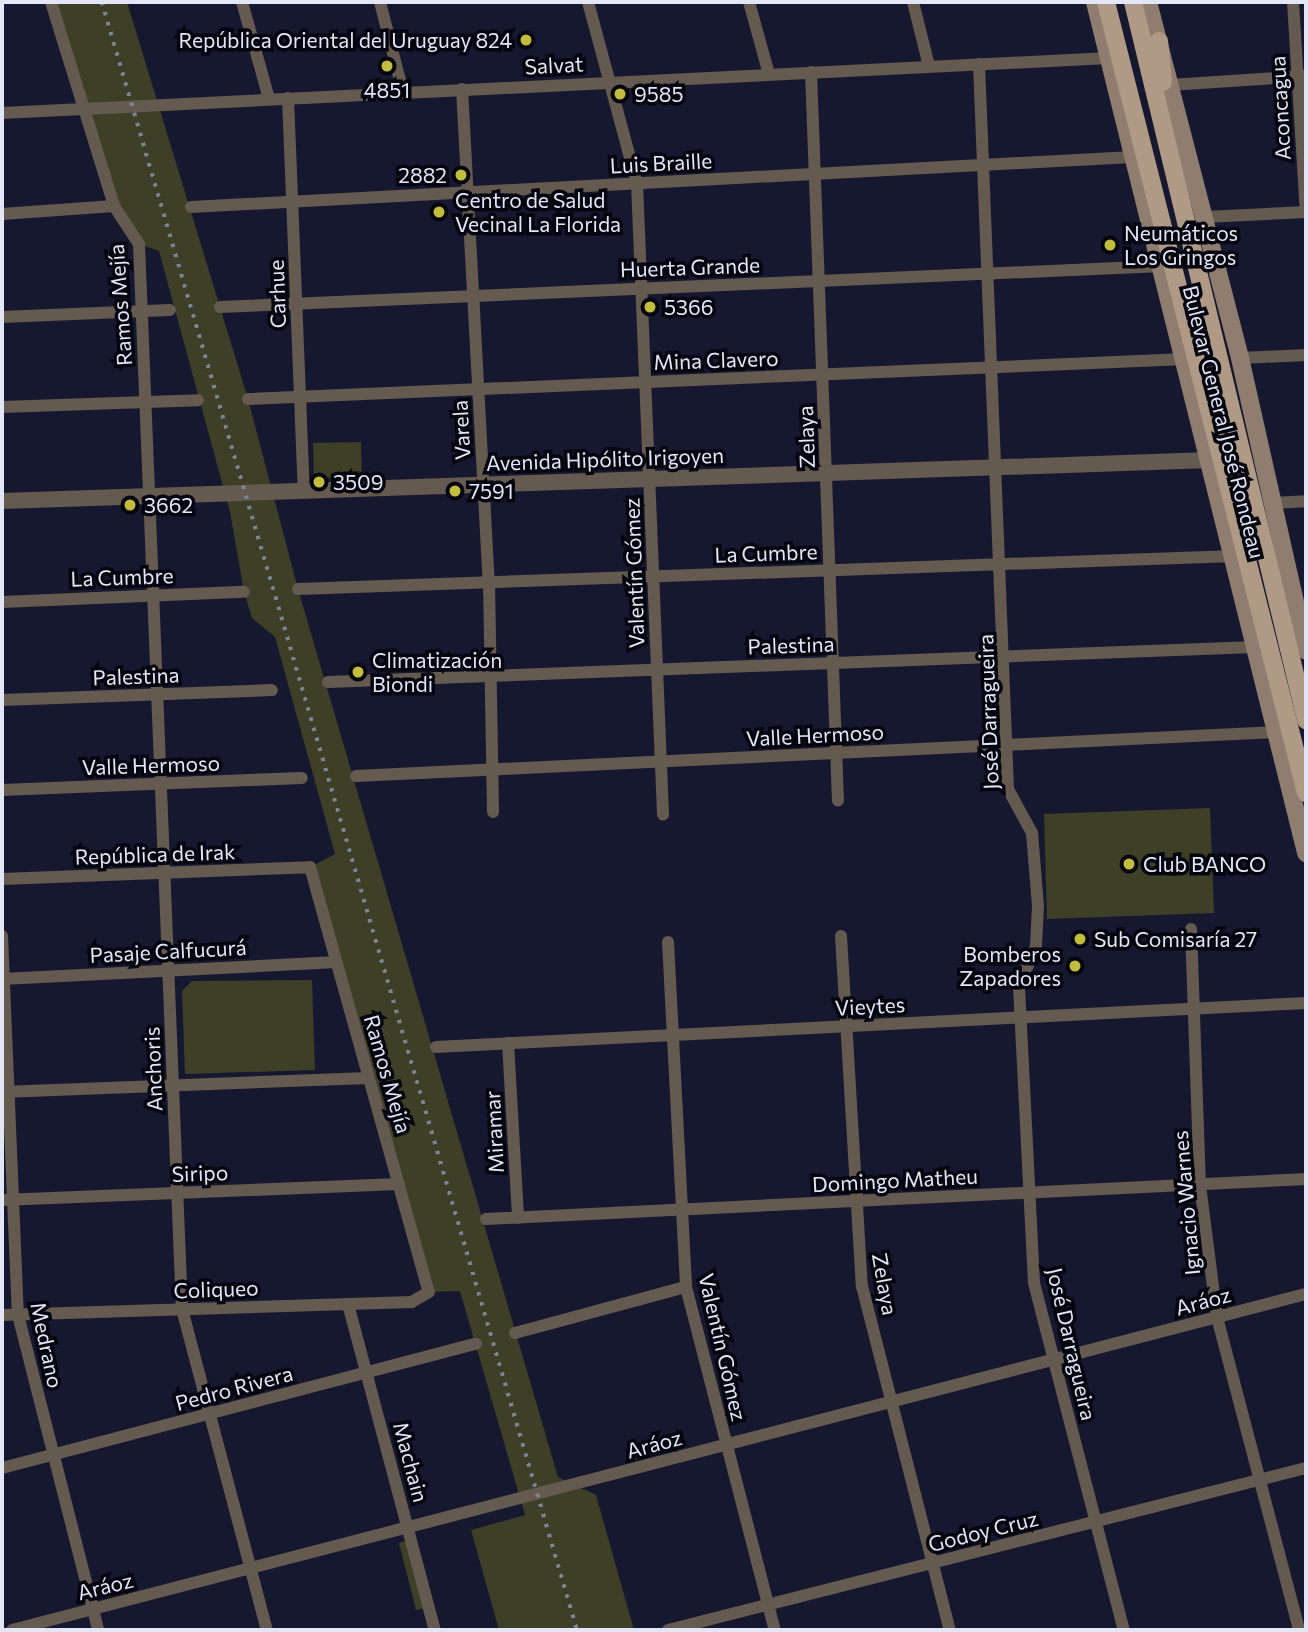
<!DOCTYPE html>
<html>
<head>
<meta charset="utf-8">
<style>
  body { margin:0 }
  #map { position:relative; width:1308px; height:1632px; overflow:hidden; background:#161830; font-family:Commissioner,sans-serif }
  div>[style] { position:absolute }
  .green>* { inset:0; background:#3d3f27 }
  .minor>* { height:12px; margin:-6px; padding:0 6px; transform-origin:6px; border-radius:6px; background:#655a50 }
  .tertiary>* { height:16px; margin:-8px; padding:0 8px; transform-origin:8px; border-radius:8px; background:#655a50 }
  .secondary>* { height:18px; margin:-9px; padding:0 9px; transform-origin:9px; border-radius:9px; background:#8f7e6f }
  .primary>* { height:18px; margin:-9px; padding:0 9px; transform-origin:9px; border-radius:9px; background:#b09a86 }
  .rail>* { height:3.5px; margin-top:-1.75px; transform-origin:0; background:repeating-linear-gradient(90deg,#7f8196 0 3.5px,transparent 0 10.5px) }
  .dots>* { width:19px; height:19px; translate:-50% -50%; box-sizing:border-box; border:4px solid #04050e; border-radius:50% }
  span { translate:-50% -50%; white-space:nowrap; text-align:center; line-height:1.15; -webkit-text-stroke:7px #04050e; paint-order:stroke }
  .poi-label { font-size:21px; color:#e3e6f7 }
  .right { translate:-100% -50%; text-align:right }
  .left { translate:0 -50%; text-align:left }
  .street-label { font-size:21px; color:#e3e6f7 }
  .frame { position:absolute; inset:0; border:4px solid #e3e6f7; pointer-events:none }
</style>
</head>
<body>
<div id="map">
  <div class="green">
    <div style="clip-path:polygon(51px 2px,127px 2px,248px 399px,298px 589px,558px 1477px,596px 1495px,634px 1630px,499px 1630px,471px 1530px,525px 1515px,460px 1291px,429px 1292px,310px 867px,335px 854px,275px 637px,252px 618px,244px 592px,230px 512px,159px 251px,139px 244px,114px 206px)"></div>
    <div style="clip-path:polygon(361px 442px,362px 477px,314px 478px,313px 443px)"></div>
    <div style="clip-path:polygon(1210px 808px,1214px 913px,1047px 919px,1044px 814px)"></div>
    <div style="clip-path:polygon(312px 980px,315px 1070px,185px 1074px,182px 991px,192px 981px)"></div>
    <div style="clip-path:polygon(408px 1540px,425px 1608px,416px 1610px,399px 1543px)"></div>
  </div>
  <div class="minor">
    <div style="left:51px;top:2px;width:214px;rotate:72.8deg"></div>
    <div style="left:114px;top:206px;width:45px;rotate:56.7deg"></div>
    <div style="left:139px;top:244px;width:1066px;rotate:87.69deg"></div>
    <div style="left:182px;top:1309px;width:332px;rotate:75.2deg"></div>
    <div style="left:242px;top:2px;width:101px;rotate:74.4deg"></div>
    <div style="left:380px;top:2px;width:93px;rotate:75.7deg"></div>
    <div style="left:588px;top:2px;width:188px;rotate:74.9deg"></div>
    <div style="left:637px;top:183px;width:632px;rotate:87.64deg"></div>
    <div style="left:749px;top:2px;width:75px;rotate:74.5deg"></div>
    <div style="left:913px;top:2px;width:66px;rotate:76deg"></div>
    <div style="left:1293px;top:2px;width:210px;rotate:86.5deg"></div>
    <div style="left:979px;top:64px;width:726px;rotate:87.71deg"></div>
    <div style="left:1008px;top:789px;width:50px;rotate:61.4deg"></div>
    <div style="left:1032px;top:833px;width:73px;rotate:85.3deg"></div>
    <div style="left:1038px;top:906px;width:40px;rotate:92.9deg"></div>
    <div style="left:1036px;top:946px;width:44px;rotate:112.5deg"></div>
    <div style="left:1019px;top:987px;width:296px;rotate:87.1deg"></div>
    <div style="left:1034px;top:1283px;width:358px;rotate:75.5deg"></div>
    <div style="left:811px;top:72px;width:729px;rotate:87.88deg"></div>
    <div style="left:1170px;top:85px;width:136px;rotate:-3.8deg"></div>
    <div style="left:462px;top:89px;width:494px;rotate:86.9deg"></div>
    <div style="left:489px;top:582px;width:230px;rotate:89deg"></div>
    <div style="left:288px;top:98px;width:391px;rotate:87.7deg"></div>
    <div style="left:2px;top:113px;width:1108px;rotate:-2.84deg"></div>
    <div style="left:191px;top:207px;width:943px;rotate:-3.04deg"></div>
    <div style="left:2px;top:214px;width:112px;rotate:-4.1deg"></div>
    <div style="left:1205px;top:217px;width:101px;rotate:-2.8deg"></div>
    <div style="left:220px;top:307px;width:943px;rotate:-2.49deg"></div>
    <div style="left:2px;top:317px;width:168px;rotate:-2.4deg"></div>
    <div style="left:1240px;top:358px;width:66px;rotate:-2.6deg"></div>
    <div style="left:248px;top:399px;width:938px;rotate:-2.44deg"></div>
    <div style="left:2px;top:407px;width:196px;rotate:-2deg"></div>
    <div style="left:1272px;top:503px;width:34px;rotate:-3deg"></div>
    <div style="left:298px;top:589px;width:938px;rotate:-2.02deg"></div>
    <div style="left:2px;top:602px;width:242px;rotate:-2.4deg"></div>
    <div style="left:328px;top:682px;width:928px;rotate:-2.16deg"></div>
    <div style="left:2px;top:700px;width:270px;rotate:-2.1deg"></div>
    <div style="left:356px;top:776px;width:921px;rotate:-2.74deg"></div>
    <div style="left:2px;top:790px;width:300px;rotate:-2.3deg"></div>
    <div style="left:2px;top:879px;width:308px;rotate:-2.2deg"></div>
    <div style="left:310px;top:867px;width:441px;rotate:74.4deg"></div>
    <div style="left:429px;top:1292px;width:20px;rotate:150deg"></div>
    <div style="left:412px;top:1302px;width:410px;rotate:178.2deg"></div>
    <div style="left:1191px;top:929px;width:256px;rotate:88deg"></div>
    <div style="left:1200px;top:1185px;width:133px;rotate:82.7deg"></div>
    <div style="left:1217px;top:1317px;width:324px;rotate:75.3deg"></div>
    <div style="left:2px;top:936px;width:379px;rotate:87.6deg"></div>
    <div style="left:18px;top:1315px;width:325px;rotate:75.7deg"></div>
    <div style="left:841px;top:936px;width:351px;rotate:86.6deg"></div>
    <div style="left:862px;top:1286px;width:355px;rotate:75.7deg"></div>
    <div style="left:668px;top:942px;width:345px;rotate:87deg"></div>
    <div style="left:686px;top:1287px;width:354px;rotate:75.5deg"></div>
    <div style="left:2px;top:979px;width:335px;rotate:-2.9deg"></div>
    <div style="left:508px;top:1043px;width:175px;rotate:86.7deg"></div>
    <div style="left:436px;top:1047px;width:871px;rotate:-2.9deg"></div>
    <div style="left:2px;top:1092px;width:367px;rotate:-2.2deg"></div>
    <div style="left:2px;top:1200px;width:397px;rotate:-2.3deg"></div>
    <div style="left:486px;top:1219px;width:821px;rotate:-2.79deg"></div>
    <div style="left:348px;top:1304px;width:337px;rotate:75.1deg"></div>
    <div style="left:515px;top:1333px;width:177px;rotate:-15.1deg"></div>
    <div style="left:2px;top:1468px;width:490px;rotate:-14.7deg"></div>
    <div style="left:12px;top:1630px;width:1337px;rotate:-14.56deg"></div>
    <div style="left:668px;top:1630px;width:658px;rotate:-14.25deg"></div>
  </div>
  <div class="tertiary">
    <div style="left:2px;top:501px;width:1209px;rotate:-1.94deg"></div>
  </div>
  <div class="secondary">
    <div style="left:1095px;top:2px;width:877px;rotate:76.07deg"></div>
    <div style="left:1148px;top:2px;width:368px;rotate:75.5deg"></div>
    <div style="left:1240px;top:358px;width:300px;rotate:77.3deg"></div>
  </div>
  <div class="primary">
    <div style="left:1106px;top:2px;width:816px;rotate:75.81deg"></div>
    <div style="left:1133px;top:2px;width:739px;rotate:76.45deg"></div>
    <div style="left:1159px;top:41px;width:41px;rotate:84.4deg"></div>
  </div>
  <div class="rail">
    <div style="left:102px;top:2px;width:1696px;rotate:73.73deg"></div>
  </div>
  <div class="dots">
    <div style="left:526px;top:40px;background:#c3bd3e"></div>
    <div style="left:387px;top:66px;background:#c3bd3e"></div>
    <div style="left:620px;top:94px;background:#c3bd3e"></div>
    <div style="left:461px;top:175px;background:#c3bd3e"></div>
    <div style="left:439px;top:212px;background:#c3bd3e"></div>
    <div style="left:1110px;top:245px;background:#c3bd3e"></div>
    <div style="left:650px;top:307px;background:#c3bd3e"></div>
    <div style="left:319px;top:482px;background:#c3bd3e"></div>
    <div style="left:455px;top:491px;background:#c3bd3e"></div>
    <div style="left:130px;top:505px;background:#c3bd3e"></div>
    <div style="left:358px;top:672px;background:#c3bd3e"></div>
    <div style="left:1129px;top:864px;background:#c3bd3e"></div>
    <div style="left:1080px;top:939px;background:#c3bd3e"></div>
    <div style="left:1075px;top:966px;background:#c3bd3e"></div>
  </div>
  <div class="poi-label">
    <span class="right" style="left:512px;top:40px">República Oriental del Uruguay 824</span>
    <span style="left:387px;top:90px">4851</span>
    <span class="left" style="left:634px;top:94px">9585</span>
    <span class="right" style="left:447px;top:175px">2882</span>
    <span class="left" style="left:455px;top:212px">Centro de Salud<br>Vecinal La Florida</span>
    <span class="left" style="left:1124px;top:245px">Neumáticos<br>Los Gringos</span>
    <span class="left" style="left:664px;top:307px">5366</span>
    <span class="left" style="left:333px;top:482px">3509</span>
    <span class="left" style="left:469px;top:491px">7591</span>
    <span class="left" style="left:144px;top:505px">3662</span>
    <span class="left" style="left:372px;top:672px">Climatización<br>Biondi</span>
    <span class="left" style="left:1143px;top:864px">Club BANCO</span>
    <span class="left" style="left:1094px;top:939px">Sub Comisaría 27</span>
    <span class="right" style="left:1061px;top:966px">Bomberos<br>Zapadores</span>
  </div>
  <div class="street-label">
    <span style="left:554px;top:65px;rotate:-3deg">Salvat</span>
    <span style="left:1280px;top:108px;rotate:-93deg">Aconcagua</span>
    <span style="left:661px;top:163px;rotate:-3deg">Luis Braille</span>
    <span style="left:690px;top:267px;rotate:-2deg">Huerta Grande</span>
    <span style="left:277px;top:294px;rotate:-92deg">Carhue</span>
    <span style="left:120px;top:305px;rotate:-94deg">Ramos Mejía</span>
    <span style="left:716px;top:360px;rotate:-2deg">Mina Clavero</span>
    <span style="left:1224px;top:422px;rotate:76deg">Bulevar General José Rondeau</span>
    <span style="left:461px;top:430px;rotate:-93deg">Varela</span>
    <span style="left:806px;top:437px;rotate:-92deg">Zelaya</span>
    <span style="left:605px;top:459px;rotate:-2deg">Avenida Hipólito Irigoyen</span>
    <span style="left:766px;top:553px;rotate:-2deg">La Cumbre</span>
    <span style="left:634px;top:573px;rotate:-92deg">Valentín Gómez</span>
    <span style="left:122px;top:577px;rotate:-2deg">La Cumbre</span>
    <span style="left:791px;top:645px;rotate:-2deg">Palestina</span>
    <span style="left:136px;top:676px;rotate:-2deg">Palestina</span>
    <span style="left:988px;top:712px;rotate:-92deg">José Darragueira</span>
    <span style="left:815px;top:735px;rotate:-3deg">Valle Hermoso</span>
    <span style="left:151px;top:765px;rotate:-2deg">Valle Hermoso</span>
    <span style="left:155px;top:854px;rotate:-2deg">República de Irak</span>
    <span style="left:168px;top:951px;rotate:-3deg">Pasaje Calfucurá</span>
    <span style="left:870px;top:1006px;rotate:-3deg">Vieytes</span>
    <span style="left:153px;top:1069px;rotate:-92deg">Anchoris</span>
    <span style="left:388px;top:1074px;rotate:74deg">Ramos Mejía</span>
    <span style="left:494px;top:1132px;rotate:-93deg">Miramar</span>
    <span style="left:200px;top:1173px;rotate:-2deg">Siripo</span>
    <span style="left:895px;top:1180px;rotate:-3deg">Domingo Matheu</span>
    <span style="left:1186px;top:1203px;rotate:-95deg">Ignacio Warnes</span>
    <span style="left:885px;top:1284px;rotate:80deg">Zelaya</span>
    <span style="left:216px;top:1289px;rotate:-2deg">Coliqueo</span>
    <span style="left:1203px;top:1301px;rotate:-15deg">Aráoz</span>
    <span style="left:1072px;top:1344px;rotate:77deg">José Darragueira</span>
    <span style="left:47px;top:1345px;rotate:78deg">Medrano</span>
    <span style="left:723px;top:1347px;rotate:77deg">Valentín Gómez</span>
    <span style="left:234px;top:1388px;rotate:-15deg">Pedro Rivera</span>
    <span style="left:654px;top:1444px;rotate:-15deg">Aráoz</span>
    <span style="left:411px;top:1462px;rotate:75deg">Machain</span>
    <span style="left:983px;top:1531px;rotate:-14deg">Godoy Cruz</span>
    <span style="left:105px;top:1586px;rotate:-14deg">Aráoz</span>
  </div>
  <div class="frame"></div>
</div>
</body>
</html>
